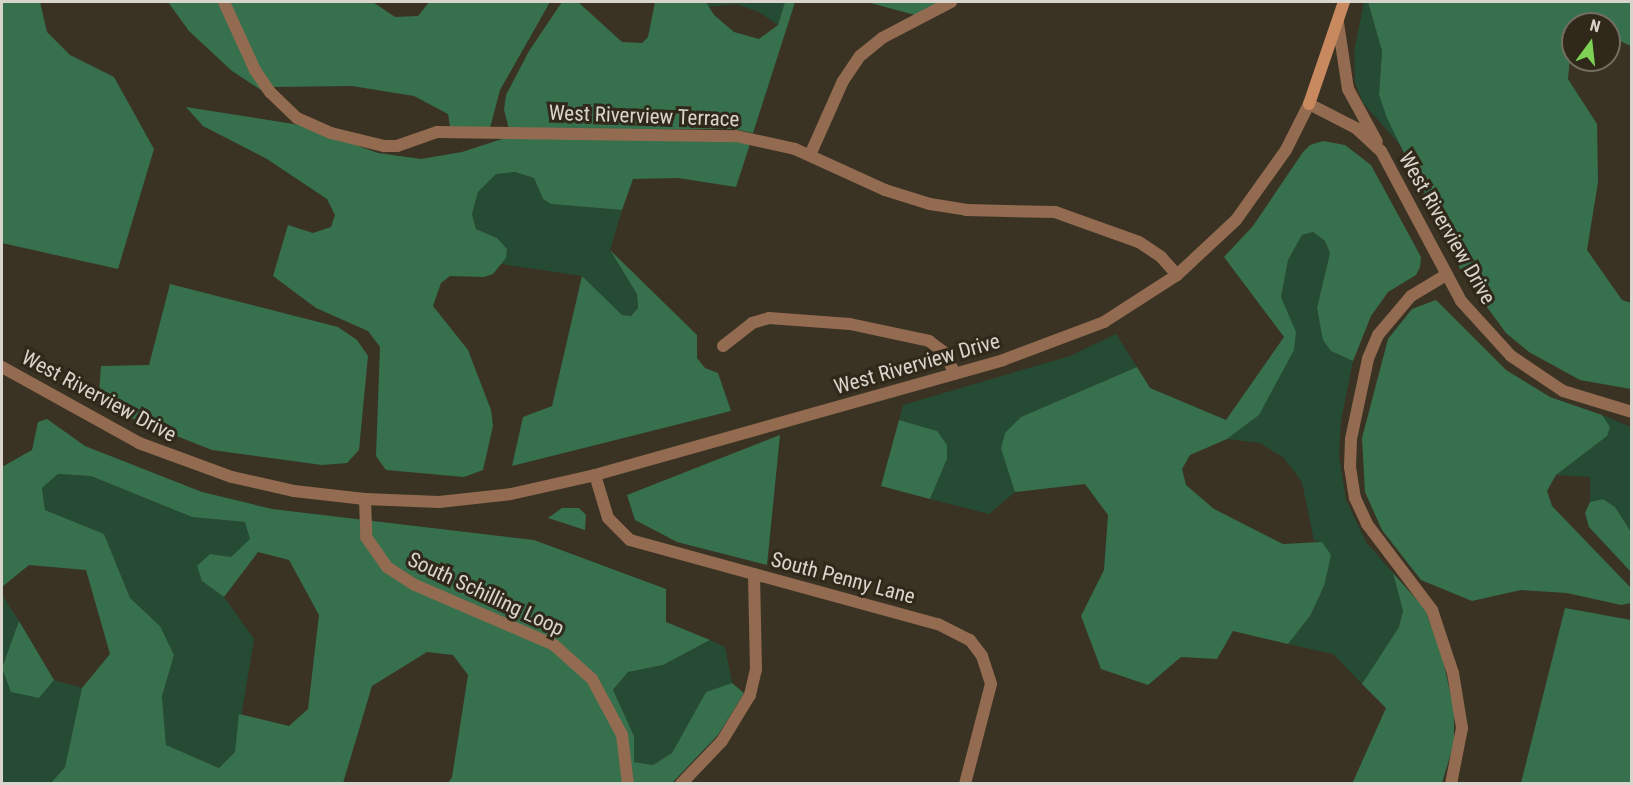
<!DOCTYPE html>
<html>
<head>
<meta charset="utf-8">
<style>
  body { margin:0 }
  #map { position:relative; width:1633px; height:785px; overflow:hidden; background:#3a3324; font-family:"Roboto Condensed",sans-serif }
  div>[style] { position:absolute }
  .green>* { inset:0; background:#254b34 }
  .forest>* { inset:0; background:#36704d }
  .minor>* { height:12px; margin:-6px; padding:0 6px; transform-origin:6px; border-radius:6px; background:#936b50 }
  .tertiary>* { height:12px; margin:-6px; padding:0 6px; transform-origin:6px; border-radius:6px; background:#936b50 }
  .secondary>* { height:12px; margin:-6px; padding:0 6px; transform-origin:6px; border-radius:6px; background:#c8895e }
  span { translate:-50% -50%; white-space:nowrap; text-align:center; line-height:1.15; -webkit-text-stroke:6px #30291a; paint-order:stroke }
  .street-label { font-size:21px; color:#dad5cc }
  .frame { position:absolute; inset:0; border:3px solid #dad5cc; pointer-events:none }
  .north { position:absolute; left:1561px; top:12px; width:60px; height:60px; box-sizing:border-box; background:#30291a; border:2px solid #746e61; border-radius:50%; rotate:15deg; font-size:16px; font-weight:700; line-height:24px; text-align:center; color:#dad5cc }
  .north::after { content:''; display:block; margin:auto; width:21px; height:27px; background:#7dd154; clip-path:polygon(50% 0,100% 100%,50% 72%,0 100%) }
</style>
</head>
<body>
<div id="map">
  <div class="green">
    <div style="clip-path:polygon(706px 2px,785px 2px,778px 25px,759px 12px,736px 4px,709px 7px)"></div>
    <div style="clip-path:polygon(1364px 2px,1368px 2px,1382px 51px,1379px 95px,1403px 148px,1363px 103px,1355px 82px,1354px 52px)"></div>
    <div style="clip-path:polygon(515px 172px,534px 178px,543px 199px,551px 204px,622px 210px,610px 250px,637px 294px,638px 308px,631px 316px,622px 315px,582px 276px,501px 264px,506px 258px,497px 238px,476px 229px,472px 214px,478px 192px,496px 174px)"></div>
    <div style="clip-path:polygon(1313px 232px,1325px 241px,1330px 253px,1317px 308px,1331px 351px,1353px 361px,1341px 420px,1339px 456px,1346px 500px,1366px 542px,1393px 573px,1403px 611px,1399px 627px,1362px 684px,1333px 654px,1288px 644px,1310px 616px,1324px 586px,1322px 542px,1314px 541px,1302px 482px,1284px 458px,1260px 443px,1227px 439px,1259px 415px,1295px 332px,1281px 297px,1288px 260px,1302px 235px)"></div>
    <div style="clip-path:polygon(1116px 334px,1137px 367px,1021px 417px,1001px 449px,1015px 492px,989px 514px,930px 499px,947px 459px,937px 431px,899px 420px,903px 405px,1070px 356px)"></div>
    <div style="clip-path:polygon(1602px 415px,1631px 427px,1631px 532px,1615px 507px,1603px 499px,1590px 502px,1590px 477px,1556px 475px,1607px 436px,1609px 427px)"></div>
    <div style="clip-path:polygon(58px 474px,91px 476px,192px 517px,245px 522px,251px 539px,231px 557px,210px 554px,202px 581px,224px 597px,254px 639px,235px 752px,219px 768px,166px 745px,162px 696px,174px 655px,160px 626px,130px 598px,104px 534px,45px 510px,42px 488px)"></div>
    <div style="clip-path:polygon(2px 595px,19px 621px,2px 668px,39px 698px,54px 680px,82px 688px,65px 767px,51px 783px,2px 783px)"></div>
    <div style="clip-path:polygon(710px 640px,725px 647px,732px 683px,706px 692px,672px 753px,653px 765px,634px 762px,634px 736px,613px 691px,628px 672px,663px 665px)"></div>
  </div>
  <div class="forest">
    <div style="clip-path:polygon(2px 2px,40px 2px,47px 32px,70px 55px,114px 77px,154px 149px,118px 269px,2px 243px)"></div>
    <div style="clip-path:polygon(168px 2px,219px 2px,264px 92px,232px 71px,189px 31px)"></div>
    <div style="clip-path:polygon(228px 2px,373px 2px,395px 17px,418px 16px,429px 2px,550px 2px,500px 90px,490px 128px,450px 127px,448px 114px,414px 96px,352px 86px,273px 87px,259px 69px)"></div>
    <div style="clip-path:polygon(562px 2px,578px 2px,622px 42px,642px 43px,648px 37px,655px 2px,706px 2px,714px 15px,734px 32px,759px 39px,778px 25px,785px 2px,795px 2px,753px 133px,734px 129px,509px 129px,504px 110px,506px 95px,529px 51px)"></div>
    <div style="clip-path:polygon(867px 2px,941px 2px,915px 15px)"></div>
    <div style="clip-path:polygon(1368px 2px,1631px 2px,1631px 46px,1609px 36px,1609px 24px,1573px 24px,1568px 79px,1597px 124px,1598px 182px,1587px 250px,1622px 300px,1631px 303px,1631px 389px,1580px 380px,1529px 352px,1506px 333px,1462px 273px,1387px 118px,1379px 95px,1382px 51px)"></div>
    <div style="clip-path:polygon(186px 107px,300px 125px,378px 153px,421px 159px,462px 152px,505px 138px,731px 140px,750px 144px,736px 187px,678px 178px,633px 179px,622px 210px,551px 204px,543px 199px,534px 178px,515px 172px,496px 174px,478px 192px,472px 214px,476px 229px,497px 238px,507px 249px,506px 258px,493px 274px,484px 277px,450px 276px,441px 283px,433px 306px,468px 350px,491px 410px,493px 426px,483px 470px,464px 477px,386px 470px,376px 456px,380px 347px,368px 331px,316px 308px,273px 276px,288px 225px,313px 233px,331px 227px,335px 215px,327px 199px,267px 159px,203px 126px)"></div>
    <div style="clip-path:polygon(1323px 141px,1345px 145px,1371px 165px,1421px 257px,1420px 267px,1416px 275px,1388px 292px,1371px 316px,1353px 361px,1331px 351px,1323px 340px,1317px 308px,1330px 253px,1325px 241px,1313px 232px,1302px 235px,1288px 260px,1281px 297px,1296px 332px,1294px 350px,1259px 415px,1227px 439px,1190px 455px,1182px 469px,1186px 485px,1214px 509px,1283px 544px,1322px 542px,1331px 555px,1324px 586px,1310px 616px,1288px 644px,1233px 631px,1217px 659px,1181px 657px,1148px 685px,1101px 669px,1081px 616px,1104px 570px,1108px 515px,1085px 484px,1015px 492px,1001px 449px,1005px 433px,1021px 417px,1137px 367px,1150px 388px,1226px 420px,1284px 337px,1224px 257px,1253px 226px,1303px 152px,1310px 145px)"></div>
    <div style="clip-path:polygon(610px 250px,697px 335px,697px 358px,705px 368px,718px 373px,731px 411px,512px 466px,523px 417px,552px 406px,582px 276px,622px 315px,631px 316px,638px 308px,637px 294px)"></div>
    <div style="clip-path:polygon(170px 284px,338px 327px,357px 340px,368px 356px,359px 450px,347px 463px,322px 465px,212px 450px,98px 405px,101px 366px,149px 365px)"></div>
    <div style="clip-path:polygon(1436px 300px,1506px 370px,1550px 397px,1602px 415px,1610px 427px,1607px 436px,1556px 475px,1547px 491px,1552px 506px,1631px 588px,1631px 603px,1621px 605px,1567px 593px,1521px 590px,1472px 601px,1421px 580px,1382px 530px,1365px 492px,1362px 438px,1388px 339px,1412px 309px)"></div>
    <div style="clip-path:polygon(evenodd,47px 419px,85px 446px,202px 492px,272px 509px,534px 540px,666px 589px,666px 622px,710px 640px,663px 665px,628px 672px,613px 690px,634px 736px,634px 762px,653px 765px,672px 753px,706px 692px,732px 683px,744px 693px,718px 735px,672px 783px,448px 783px,452px 777px,468px 675px,453px 655px,427px 652px,372px 686px,343px 783px,51px 783px,65px 767px,82px 688px,110px 654px,86px 570px,29px 565px,2px 587px,2px 467px,32px 450px,38px 422px,47px 419px,58px 474px,91px 476px,192px 517px,245px 522px,250px 539px,231px 557px,210px 554px,197px 566px,202px 581px,224px 597px,258px 552px,289px 560px,319px 615px,308px 709px,289px 726px,239px 714px,235px 752px,219px 768px,166px 745px,162px 696px,174px 655px,160px 626px,130px 598px,104px 534px,45px 510px,42px 488px,58px 474px)"></div>
    <div style="clip-path:polygon(899px 420px,937px 431px,947px 445px,947px 459px,930px 499px,881px 486px)"></div>
    <div style="clip-path:polygon(780px 435px,767px 565px,677px 542px,635px 520px,627px 495px)"></div>
    <div style="clip-path:polygon(1603px 499px,1615px 507px,1631px 532px,1631px 572px,1589px 527px,1585px 513px,1590px 502px)"></div>
    <div style="clip-path:polygon(562px 508px,579px 508px,586px 515px,585px 530px,548px 518px)"></div>
    <div style="clip-path:polygon(1393px 573px,1425px 609px,1443px 660px,1454px 710px,1454px 743px,1442px 783px,1352px 784px,1386px 708px,1362px 684px,1399px 627px,1403px 611px)"></div>
    <div style="clip-path:polygon(1565px 608px,1631px 620px,1631px 783px,1521px 783px)"></div>
    <div style="clip-path:polygon(19px 621px,54px 680px,39px 698px,11px 692px,2px 668px)"></div>
  </div>
  <div class="minor">
    <div style="left:224px;top:2px;width:75px;rotate:65.5deg"></div>
    <div style="left:255px;top:70px;width:27px;rotate:56deg"></div>
    <div style="left:270px;top:92px;width:37px;rotate:44deg"></div>
    <div style="left:297px;top:118px;width:37px;rotate:24deg"></div>
    <div style="left:331px;top:133px;width:55px;rotate:13.8deg"></div>
    <div style="left:384px;top:146px;width:13px"></div>
    <div style="left:397px;top:146px;width:42px;rotate:-19.3deg"></div>
    <div style="left:437px;top:132px;width:299px;rotate:0.8deg"></div>
    <div style="left:736px;top:136px;width:60px;rotate:12.4deg"></div>
    <div style="left:795px;top:149px;width:99px;rotate:24.5deg"></div>
    <div style="left:885px;top:190px;width:47px;rotate:17.3deg"></div>
    <div style="left:930px;top:204px;width:36px;rotate:9deg"></div>
    <div style="left:966px;top:210px;width:89px;rotate:1.3deg"></div>
    <div style="left:1055px;top:212px;width:89px;rotate:19.7deg"></div>
    <div style="left:1139px;top:242px;width:27px;rotate:34deg"></div>
    <div style="left:1161px;top:257px;width:24px;rotate:48deg"></div>
    <div style="left:810px;top:155px;width:81px;rotate:-66deg"></div>
    <div style="left:843px;top:81px;width:30px;rotate:-56deg"></div>
    <div style="left:860px;top:56px;width:28px;rotate:-39deg"></div>
    <div style="left:882px;top:38px;width:78px;rotate:-27.6deg"></div>
    <div style="left:1446px;top:275px;width:41px;rotate:149deg"></div>
    <div style="left:1411px;top:296px;width:51px;rotate:130.2deg"></div>
    <div style="left:1378px;top:335px;width:26px;rotate:113deg"></div>
    <div style="left:1368px;top:359px;width:82px;rotate:102deg"></div>
    <div style="left:1351px;top:439px;width:28px;rotate:92deg"></div>
    <div style="left:1350px;top:467px;width:31px;rotate:81deg"></div>
    <div style="left:1355px;top:498px;width:29px;rotate:65deg"></div>
    <div style="left:1367px;top:524px;width:108px;rotate:52.9deg"></div>
    <div style="left:1432px;top:610px;width:66px;rotate:71.6deg"></div>
    <div style="left:1453px;top:673px;width:56px;rotate:80.7deg"></div>
    <div style="left:1462px;top:728px;width:57px;rotate:101.1deg"></div>
    <div style="left:723px;top:346px;width:37px;rotate:-38deg"></div>
    <div style="left:752px;top:323px;width:18px;rotate:-16deg"></div>
    <div style="left:769px;top:318px;width:81px;rotate:4.2deg"></div>
    <div style="left:850px;top:324px;width:81px;rotate:12.1deg"></div>
    <div style="left:929px;top:341px;width:20px;rotate:37deg"></div>
    <div style="left:945px;top:353px;width:23px;rotate:65deg"></div>
    <div style="left:595px;top:475px;width:45px;rotate:73.2deg"></div>
    <div style="left:608px;top:518px;width:31px;rotate:45deg"></div>
    <div style="left:630px;top:540px;width:319px;rotate:15.3deg"></div>
    <div style="left:938px;top:624px;width:36px;rotate:27deg"></div>
    <div style="left:970px;top:640px;width:20px;rotate:53deg"></div>
    <div style="left:982px;top:656px;width:29px;rotate:72deg"></div>
    <div style="left:991px;top:684px;width:103px;rotate:104.6deg"></div>
    <div style="left:365px;top:499px;width:38px;rotate:88deg"></div>
    <div style="left:366px;top:537px;width:37px;rotate:55deg"></div>
    <div style="left:387px;top:567px;width:33px;rotate:33deg"></div>
    <div style="left:415px;top:585px;width:151px;rotate:23.3deg"></div>
    <div style="left:554px;top:645px;width:51px;rotate:41.8deg"></div>
    <div style="left:592px;top:679px;width:64px;rotate:61.8deg"></div>
    <div style="left:622px;top:735px;width:49px;rotate:83deg"></div>
    <div style="left:681px;top:784px;width:59px;rotate:-46.4deg"></div>
    <div style="left:722px;top:741px;width:54px;rotate:-58.7deg"></div>
    <div style="left:750px;top:695px;width:26px;rotate:-77deg"></div>
    <div style="left:756px;top:670px;width:96px;rotate:-91.2deg"></div>
  </div>
  <div class="tertiary">
    <div style="left:1338px;top:23px;width:67px;rotate:81.4deg"></div>
    <div style="left:1348px;top:89px;width:60px;rotate:61.3deg"></div>
    <div style="left:2px;top:367px;width:157px;rotate:29deg"></div>
    <div style="left:139px;top:443px;width:99px;rotate:20.1deg"></div>
    <div style="left:232px;top:477px;width:64px;rotate:12.7deg"></div>
    <div style="left:294px;top:491px;width:71px;rotate:6.4deg"></div>
    <div style="left:365px;top:499px;width:74px;rotate:2.3deg"></div>
    <div style="left:439px;top:502px;width:72px;rotate:-6.3deg"></div>
    <div style="left:511px;top:494px;width:86px;rotate:-12.7deg"></div>
    <div style="left:595px;top:475px;width:424px;rotate:-15.7deg"></div>
    <div style="left:1003px;top:360px;width:108px;rotate:-20.6deg"></div>
    <div style="left:1104px;top:322px;width:87px;rotate:-32.8deg"></div>
    <div style="left:1177px;top:275px;width:81px;rotate:-43deg"></div>
    <div style="left:1236px;top:220px;width:86px;rotate:-54.5deg"></div>
    <div style="left:1286px;top:150px;width:51px;rotate:-63.4deg"></div>
    <div style="left:1309px;top:104px;width:53px;rotate:27.1deg"></div>
    <div style="left:1356px;top:128px;width:34px;rotate:43deg"></div>
    <div style="left:1381px;top:151px;width:170px;rotate:61.9deg"></div>
    <div style="left:1461px;top:301px;width:74px;rotate:47.7deg"></div>
    <div style="left:1511px;top:356px;width:63px;rotate:33.9deg"></div>
    <div style="left:1563px;top:391px;width:72px;rotate:16.9deg"></div>
  </div>
  <div class="secondary">
    <div style="left:1309px;top:104px;width:108px;rotate:-71.1deg"></div>
  </div>
  <div class="street-label">
    <span style="left:644px;top:116px;rotate:2deg">West Riverview Terrace</span>
    <span style="left:1447px;top:228px;rotate:60deg">West Riverview Drive</span>
    <span style="left:917px;top:364px;rotate:-16deg">West Riverview Drive</span>
    <span style="left:99px;top:396px;rotate:28deg">West Riverview Drive</span>
    <span style="left:843px;top:578px;rotate:15deg">South Penny Lane</span>
    <span style="left:486px;top:594px;rotate:25deg">South Schilling Loop</span>
  </div>
  <div class="frame"></div>
  <div class="north">N</div>
</div>
</body>
</html>
